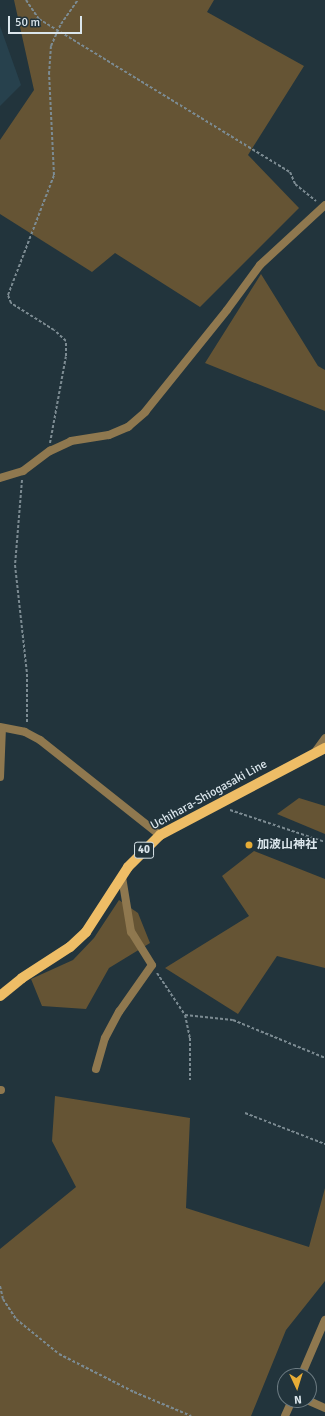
<!DOCTYPE html>
<html>
<head>
<meta charset="utf-8">
<style>
  body { margin:0 }
  #map { position:relative; width:325px; height:1416px; overflow:hidden; background:#22343c; font-family:Signika,"Noto Sans JP",sans-serif }
  div>[style] { position:absolute }
  .built>* { inset:0; background:#27414d }
  .green>* { inset:0; background:#655434 }
  .path>* { height:2px; margin-top:-1px; transform-origin:0; background:repeating-linear-gradient(90deg,#7c8b92 0 3px,transparent 0 5px) }
  .minor>* { height:8px; margin:-4px; padding:0 4px; transform-origin:4px; border-radius:4px; background:#8f784f }
  .primary>* { height:10px; margin:-5px; padding:0 5px; transform-origin:5px; border-radius:5px; background:#eebd66 }
  .dots>* { width:11px; height:11px; translate:-50% -50%; box-sizing:border-box; border:2px solid #22343c; border-radius:50% }
  span { translate:-50% -50%; white-space:nowrap; text-align:center; line-height:1.15; -webkit-text-stroke:3px #22343c; paint-order:stroke }
  .shield-label span { padding:1px 3px; background:#22343c; border:1px solid; border-radius:3px; -webkit-text-stroke-width:0 }
  .shield-label { font-size:11px; color:#dbe6ec; font-weight:700 }
  .street-label { font-size:12px; color:#dbe6ec }
  .poi-label { font-size:12px; color:#dbe6ec; font-weight:700 }
  .left { translate:0 -50%; text-align:left }
  .north { position:absolute; left:277px; top:1368px; width:40px; height:40px; box-sizing:border-box; background:#22343c; border:1px solid #6c7b82; border-radius:50%; rotate:176deg; font-size:11px; font-weight:700; line-height:16px; text-align:center; color:#dbe6ec }
  .north::after { content:''; display:block; margin:auto; width:14px; height:18px; background:#e6ac36; clip-path:polygon(50% 0,100% 100%,50% 72%,0 100%) }
  .scale { position:absolute; left:8px; top:16px; width:74px; height:18px; box-sizing:border-box; border:2px solid #dbe6ec; border-top:0; padding-left:5px; font-size:12px; line-height:14px; white-space:nowrap; color:#dbe6ec; -webkit-text-stroke:3px #22343c; paint-order:stroke }
</style>
</head>
<body>
<div id="map">
  <div class="built">
    <div style="clip-path:polygon(0 26px,21px 85px,0 106px)"></div>
  </div>
  <div class="green">
    <div style="clip-path:polygon(14px 0,214px 0,207px 12px,304px 66px,248px 155px,299px 208px,200px 307px,115px 253px,92px 272px,0 214px,0 140px,34px 90px)"></div>
    <div style="clip-path:polygon(261px 274px,318px 366px,325px 370px,325px 411px,205px 363px)"></div>
    <div style="clip-path:polygon(299px 798px,325px 806px,325px 834px,277px 814px)"></div>
    <div style="clip-path:polygon(254px 851px,325px 879px,325px 968px,277px 956px,238px 1014px,165px 968px,249px 916px,222px 876px)"></div>
    <div style="clip-path:polygon(119px 900px,138px 913px,150px 943px,109px 968px,86px 1009px,42px 1006px,31px 979px,73px 960px,94px 938px)"></div>
    <div style="clip-path:polygon(55px 1096px,190px 1118px,186px 1208px,309px 1247px,325px 1188px,325px 1281px,286px 1330px,251px 1416px,0 1416px,0 1249px,76px 1187px,52px 1141px)"></div>
  </div>
  <div class="path">
    <div style="left:26px;top:0;width:23px;rotate:56deg"></div>
    <div style="left:39px;top:19px;width:294px;rotate:31.4deg"></div>
    <div style="left:290px;top:172px;width:13px;rotate:67deg"></div>
    <div style="left:295px;top:184px;width:27px;rotate:39deg"></div>
    <div style="left:50px;top:443px;width:88px;rotate:-79.6deg"></div>
    <div style="left:66px;top:356px;width:15px;rotate:-90deg"></div>
    <div style="left:66px;top:341px;width:16px;rotate:-137deg"></div>
    <div style="left:54px;top:330px;width:51px;rotate:-147.9deg"></div>
    <div style="left:11px;top:303px;width:9px;rotate:-111deg"></div>
    <div style="left:8px;top:295px;width:129px;rotate:-69deg"></div>
    <div style="left:54px;top:175px;width:101px;rotate:-92.8deg"></div>
    <div style="left:49px;top:74px;width:28px;rotate:-86deg"></div>
    <div style="left:51px;top:46px;width:24px;rotate:-66deg"></div>
    <div style="left:61px;top:24px;width:29px;rotate:-55deg"></div>
    <div style="left:22px;top:480px;width:85px;rotate:94.7deg"></div>
    <div style="left:15px;top:565px;width:110px;rotate:83.7deg"></div>
    <div style="left:27px;top:674px;width:50px;rotate:90deg"></div>
    <div style="left:230px;top:810px;width:100px;rotate:18.6deg"></div>
    <div style="left:157px;top:973px;width:50px;rotate:56.3deg"></div>
    <div style="left:185px;top:1015px;width:24px;rotate:78deg"></div>
    <div style="left:190px;top:1038px;width:42px;rotate:90deg"></div>
    <div style="left:185px;top:1015px;width:48px;rotate:5.9deg"></div>
    <div style="left:233px;top:1020px;width:100px;rotate:22.4deg"></div>
    <div style="left:245px;top:1113px;width:86px;rotate:21.2deg"></div>
    <div style="left:0;top:1286px;width:13px;rotate:77deg"></div>
    <div style="left:3px;top:1299px;width:24px;rotate:57deg"></div>
    <div style="left:16px;top:1319px;width:55px;rotate:39.1deg"></div>
    <div style="left:59px;top:1354px;width:84px;rotate:26.9deg"></div>
    <div style="left:134px;top:1392px;width:62px;rotate:22.8deg"></div>
  </div>
  <div class="minor">
    <div style="left:0;top:478px;width:24px;rotate:-17deg"></div>
    <div style="left:23px;top:471px;width:34px;rotate:-37deg"></div>
    <div style="left:50px;top:451px;width:23px;rotate:-25deg"></div>
    <div style="left:71px;top:441px;width:38px;rotate:-9deg"></div>
    <div style="left:109px;top:435px;width:21px;rotate:-23deg"></div>
    <div style="left:128px;top:427px;width:23px;rotate:-41deg"></div>
    <div style="left:145px;top:412px;width:131px;rotate:-51.2deg"></div>
    <div style="left:227px;top:310px;width:56px;rotate:-53.7deg"></div>
    <div style="left:260px;top:265px;width:88px;rotate:-42.7deg"></div>
    <div style="left:0;top:727px;width:25px;rotate:11deg"></div>
    <div style="left:25px;top:732px;width:17px;rotate:28deg"></div>
    <div style="left:40px;top:740px;width:153px;rotate:38.4deg"></div>
    <div style="left:315px;top:752px;width:17px;rotate:-54deg"></div>
    <div style="left:0;top:777px;width:49px;rotate:-87.7deg"></div>
    <div style="left:96px;top:1069px;width:32px;rotate:-74deg"></div>
    <div style="left:105px;top:1038px;width:30px;rotate:-62deg"></div>
    <div style="left:119px;top:1012px;width:57px;rotate:-54.9deg"></div>
    <div style="left:152px;top:965px;width:39px;rotate:-122deg"></div>
    <div style="left:131px;top:932px;width:56px;rotate:-99.3deg"></div>
    <div style="left:0;top:1090px;width:1px"></div>
    <div style="left:301px;top:1376px;width:61px;rotate:-66.8deg"></div>
    <div style="left:307px;top:1400px;width:20px;rotate:24deg"></div>
    <div style="left:285px;top:1416px;width:17px;rotate:-66deg"></div>
  </div>
  <div class="primary">
    <div style="left:0;top:996px;width:28px;rotate:-39deg"></div>
    <div style="left:22px;top:978px;width:57px;rotate:-32.9deg"></div>
    <div style="left:70px;top:947px;width:22px;rotate:-43deg"></div>
    <div style="left:86px;top:932px;width:77px;rotate:-57.1deg"></div>
    <div style="left:128px;top:867px;width:45px;rotate:-45deg"></div>
    <div style="left:160px;top:835px;width:187px;rotate:-27.8deg"></div>
  </div>
  <div class="dots">
    <div style="left:249px;top:845px;background:#e6ac36"></div>
  </div>
  <div class="shield-label">
    <span style="left:144px;top:850px">40</span>
  </div>
  <div class="street-label">
    <span style="left:209px;top:795px;rotate:-29deg">Uchihara-Shiogasaki Line</span>
  </div>
  <div class="poi-label">
    <span class="left" style="left:257px;top:845px">加波山神社</span>
  </div>
  <div class="north">N</div>
  <div class="scale">50 m</div>
</div>
</body>
</html>
